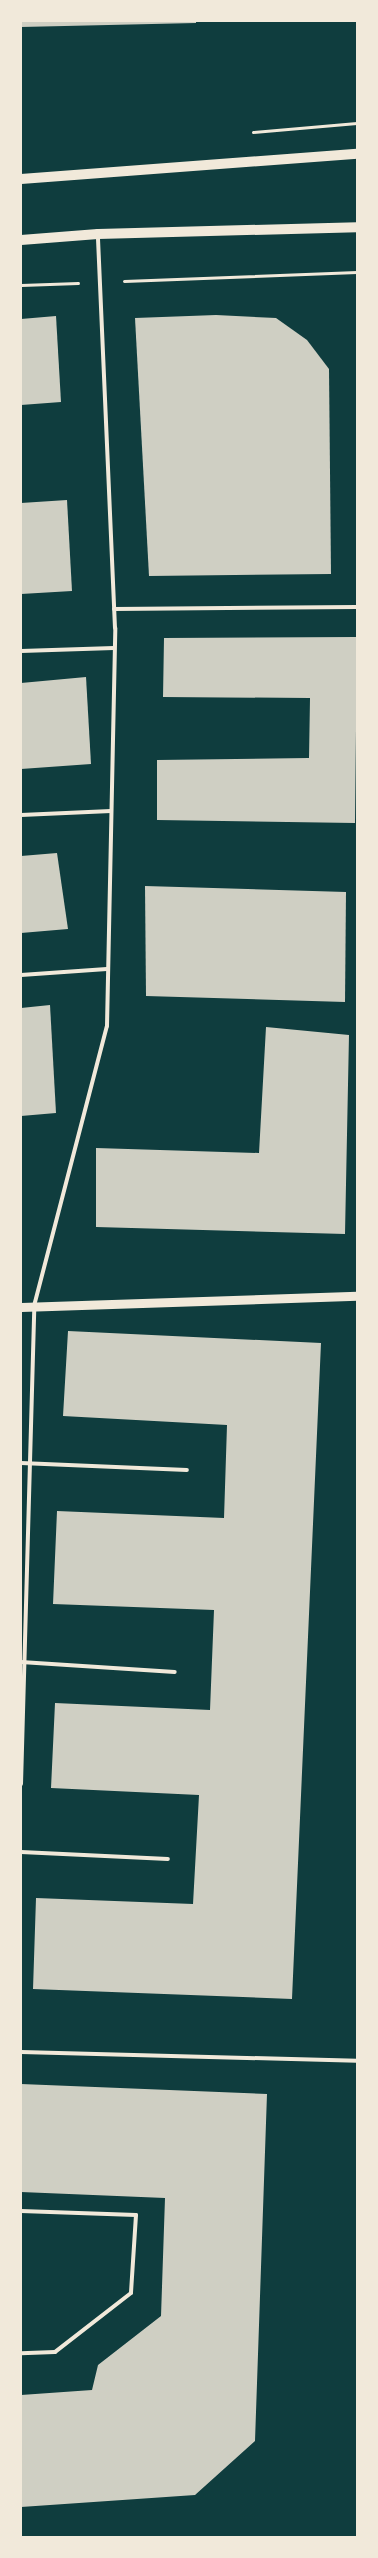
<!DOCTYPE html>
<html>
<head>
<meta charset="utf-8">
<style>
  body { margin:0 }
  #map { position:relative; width:378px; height:2558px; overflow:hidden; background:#0f3d3e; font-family:Arial,sans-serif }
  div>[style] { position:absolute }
  .building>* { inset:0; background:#cfcfc3 }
  .path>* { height:3px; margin:-1.5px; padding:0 1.5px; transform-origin:1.5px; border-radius:1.5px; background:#f1e9da }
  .service>* { height:4px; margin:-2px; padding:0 2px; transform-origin:2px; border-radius:2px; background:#f1e9da }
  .tertiary>* { height:9px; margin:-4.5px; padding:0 4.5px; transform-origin:4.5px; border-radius:4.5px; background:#f1e9da }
  .secondary>* { height:10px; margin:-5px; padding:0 5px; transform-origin:5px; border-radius:5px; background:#f1e9da }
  span { translate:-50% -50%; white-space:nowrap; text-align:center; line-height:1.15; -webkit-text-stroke:4.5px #f1e9da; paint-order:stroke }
  .frame { position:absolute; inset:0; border:22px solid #f1e9da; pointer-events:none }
</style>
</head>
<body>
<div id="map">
  <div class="building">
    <div style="clip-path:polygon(21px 21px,196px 21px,196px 23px,21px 27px)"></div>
    <div style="clip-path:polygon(216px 315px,276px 318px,307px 340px,329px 369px,331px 574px,149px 576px,135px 318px)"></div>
    <div style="clip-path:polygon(56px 316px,61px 402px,21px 405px,21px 319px)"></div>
    <div style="clip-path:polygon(67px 500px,72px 591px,21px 594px,21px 503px)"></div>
    <div style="clip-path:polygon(357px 637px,355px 823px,157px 820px,157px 760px,309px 758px,310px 698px,163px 697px,164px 638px)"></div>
    <div style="clip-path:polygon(86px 677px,91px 764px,21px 769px,21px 683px)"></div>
    <div style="clip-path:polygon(57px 853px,68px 929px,21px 933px,21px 856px)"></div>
    <div style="clip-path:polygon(145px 886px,346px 892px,345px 1002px,146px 996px)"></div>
    <div style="clip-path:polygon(50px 1005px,56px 1113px,21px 1116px,21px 1008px)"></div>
    <div style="clip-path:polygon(266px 1027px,349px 1035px,345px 1234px,96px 1227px,96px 1148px,259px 1153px)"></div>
    <div style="clip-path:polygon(68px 1331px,321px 1343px,292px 1999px,33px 1989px,36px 1898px,193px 1904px,199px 1795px,51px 1788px,55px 1703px,210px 1710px,214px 1610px,53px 1604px,57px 1511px,224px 1518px,227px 1425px,63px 1416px)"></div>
    <div style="clip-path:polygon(21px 2084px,267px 2094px,255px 2441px,195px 2495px,21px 2507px,21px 2395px,92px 2390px,98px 2365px,161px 2316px,165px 2198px,21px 2192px)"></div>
  </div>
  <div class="path">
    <div style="left:253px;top:132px;width:104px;rotate:-4.9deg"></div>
    <div style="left:124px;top:281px;width:233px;rotate:-2.2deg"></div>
    <div style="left:21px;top:285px;width:57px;rotate:-2deg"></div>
  </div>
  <div class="service">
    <div style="left:114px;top:609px;width:243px;rotate:-0.5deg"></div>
    <div style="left:21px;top:651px;width:93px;rotate:-1.8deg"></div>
    <div style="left:21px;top:815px;width:90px;rotate:-2.5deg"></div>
    <div style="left:21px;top:975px;width:86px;rotate:-4deg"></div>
    <div style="left:21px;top:1463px;width:166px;rotate:2.4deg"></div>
    <div style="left:21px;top:1662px;width:154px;rotate:3.7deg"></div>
    <div style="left:21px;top:1784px;width:478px;rotate:-88.4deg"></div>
    <div style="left:34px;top:1306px;width:289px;rotate:-75.4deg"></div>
    <div style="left:107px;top:1026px;width:398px;rotate:-88.8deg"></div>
    <div style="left:115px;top:628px;width:394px;rotate:-92.5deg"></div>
    <div style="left:21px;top:1852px;width:147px;rotate:2.7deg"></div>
    <div style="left:21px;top:2052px;width:336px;rotate:1.5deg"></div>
    <div style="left:21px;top:2211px;width:115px;rotate:2deg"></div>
    <div style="left:136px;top:2215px;width:78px;rotate:93.7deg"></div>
    <div style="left:131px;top:2293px;width:96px;rotate:142.2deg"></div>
    <div style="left:55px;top:2352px;width:34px;rotate:178deg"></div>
  </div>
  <div class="tertiary">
    <div style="left:21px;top:1307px;width:336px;rotate:-1.9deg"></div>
  </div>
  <div class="secondary">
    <div style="left:21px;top:179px;width:337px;rotate:-4.3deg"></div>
    <div style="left:21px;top:240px;width:77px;rotate:-4.5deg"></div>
    <div style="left:98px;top:234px;width:259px;rotate:-1.5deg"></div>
  </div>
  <div class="frame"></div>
</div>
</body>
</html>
